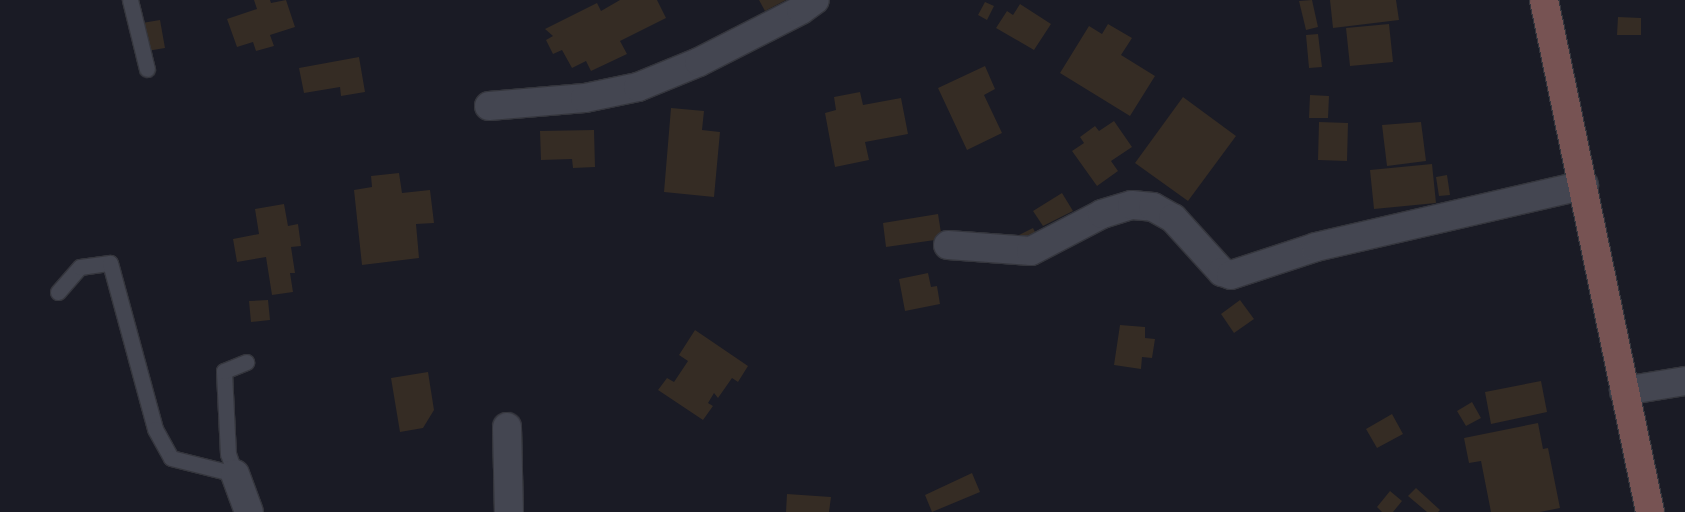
<!DOCTYPE html>
<html>
<head>
<meta charset="utf-8">
<style>
  body { margin:0 }
  #map { position:relative; width:1685px; height:512px; overflow:hidden; background:#1a1b25; font-family:Lato,sans-serif }
  div>[style] { position:absolute }
  .building>* { inset:0; background:#352c24 }
  .roads { filter:drop-shadow(1px 0 #35363d) drop-shadow(-1px 0 #35363d) drop-shadow(0 1px #35363d) drop-shadow(0 -1px #35363d) }
  .lane>* { height:15px; margin:-7.5px; padding:0 7.5px; transform-origin:7.5px; border-radius:7.5px; background:#444651 }
  .street>* { height:28px; margin:-14px; padding:0 14px; transform-origin:14px; border-radius:14px; background:#444651 }
  .secondary>* { height:28px; margin:-14px; padding:0 14px; transform-origin:14px; border-radius:14px; background:#775353 }
  span { translate:-50% -50%; white-space:nowrap; text-align:center; line-height:1.15; -webkit-text-stroke:5px #11121b; paint-order:stroke }
</style>
</head>
<body>
<div id="map">
  <div class="building">
    <div style="clip-path:polygon(254px 0,270px 0,271px 3px,286px 0,295px 27px,270px 35px,274px 46px,256px 51px,253px 42px,237px 47px,227px 19px,257px 9px)"></div>
    <div style="clip-path:polygon(620px 0,657px 0,666px 18px,620px 41px,627px 54px,591px 71px,586px 61px,572px 68px,562px 50px,553px 54px,546px 40px,553px 36px,545px 29px,597px 3px,601px 11px)"></div>
    <div style="clip-path:polygon(759px 0,786px 0,765px 11px)"></div>
    <div style="clip-path:polygon(1312px 0,1318px 27px,1306px 30px,1299px 1px)"></div>
    <div style="clip-path:polygon(1330px 0,1396px 0,1399px 20px,1333px 28px)"></div>
    <div style="clip-path:polygon(985px 2px,994px 6px,987px 20px,978px 15px)"></div>
    <div style="clip-path:polygon(1020px 4px,1051px 24px,1034px 50px,996px 28px,1007px 11px,1013px 15px)"></div>
    <div style="clip-path:polygon(1618px 17px,1641px 18px,1641px 35px,1617px 35px)"></div>
    <div style="clip-path:polygon(160px 20px,165px 48px,141px 52px,136px 24px)"></div>
    <div style="clip-path:polygon(1108px 24px,1132px 38px,1121px 55px,1155px 76px,1130px 116px,1060px 73px,1089px 26px,1102px 34px)"></div>
    <div style="clip-path:polygon(1389px 24px,1393px 62px,1350px 66px,1346px 28px)"></div>
    <div style="clip-path:polygon(1318px 34px,1322px 67px,1309px 68px,1306px 35px)"></div>
    <div style="clip-path:polygon(359px 57px,365px 92px,341px 96px,340px 87px,304px 93px,299px 68px)"></div>
    <div style="clip-path:polygon(985px 66px,995px 89px,984px 95px,1002px 133px,967px 150px,938px 88px)"></div>
    <div style="clip-path:polygon(860px 92px,863px 105px,901px 98px,908px 134px,865px 142px,869px 160px,835px 167px,825px 113px,836px 110px,834px 97px)"></div>
    <div style="clip-path:polygon(1310px 95px,1329px 96px,1328px 118px,1309px 118px)"></div>
    <div style="clip-path:polygon(1183px 97px,1236px 136px,1188px 201px,1135px 163px)"></div>
    <div style="clip-path:polygon(671px 108px,704px 111px,702px 130px,720px 132px,714px 197px,664px 192px)"></div>
    <div style="clip-path:polygon(1114px 121px,1132px 147px,1111px 161px,1118px 171px,1097px 186px,1072px 151px,1084px 143px,1080px 137px,1095px 126px,1099px 131px)"></div>
    <div style="clip-path:polygon(1319px 122px,1348px 123px,1347px 161px,1318px 160px)"></div>
    <div style="clip-path:polygon(1421px 122px,1426px 161px,1387px 166px,1382px 125px)"></div>
    <div style="clip-path:polygon(594px 130px,595px 167px,573px 168px,572px 159px,541px 160px,540px 131px)"></div>
    <div style="clip-path:polygon(1432px 164px,1436px 203px,1374px 209px,1370px 170px)"></div>
    <div style="clip-path:polygon(399px 173px,402px 193px,430px 190px,434px 223px,416px 224px,419px 258px,362px 265px,354px 190px,372px 187px,371px 176px)"></div>
    <div style="clip-path:polygon(1447px 175px,1450px 195px,1439px 196px,1436px 177px)"></div>
    <div style="clip-path:polygon(1062px 193px,1073px 211px,1043px 226px,1033px 211px)"></div>
    <div style="clip-path:polygon(284px 204px,288px 226px,298px 224px,301px 246px,291px 247px,295px 273px,290px 273px,293px 292px,272px 295px,266px 257px,237px 262px,233px 239px,259px 234px,255px 209px)"></div>
    <div style="clip-path:polygon(938px 214px,942px 239px,886px 247px,883px 223px)"></div>
    <div style="clip-path:polygon(1033px 228px,1039px 240px,1015px 237px)"></div>
    <div style="clip-path:polygon(928px 273px,931px 287px,937px 286px,940px 304px,905px 311px,899px 279px)"></div>
    <div style="clip-path:polygon(268px 300px,270px 320px,251px 322px,249px 301px)"></div>
    <div style="clip-path:polygon(1240px 300px,1254px 319px,1234px 333px,1221px 314px)"></div>
    <div style="clip-path:polygon(1120px 325px,1145px 327px,1145px 338px,1155px 339px,1152px 358px,1142px 357px,1141px 369px,1114px 365px)"></div>
    <div style="clip-path:polygon(695px 330px,748px 366px,738px 382px,732px 378px,718px 398px,714px 393px,708px 403px,713px 406px,703px 420px,658px 390px,667px 378px,674px 382px,688px 361px,679px 355px)"></div>
    <div style="clip-path:polygon(428px 372px,434px 410px,423px 428px,400px 432px,391px 378px)"></div>
    <div style="clip-path:polygon(1541px 381px,1547px 412px,1491px 424px,1485px 392px)"></div>
    <div style="clip-path:polygon(1472px 402px,1481px 418px,1466px 426px,1457px 411px)"></div>
    <div style="clip-path:polygon(1392px 414px,1403px 434px,1377px 448px,1366px 429px)"></div>
    <div style="clip-path:polygon(1538px 423px,1543px 449px,1548px 448px,1560px 508px,1540px 512px,1491px 512px,1481px 461px,1469px 463px,1464px 438px)"></div>
    <div style="clip-path:polygon(972px 473px,980px 492px,932px 512px,925px 495px)"></div>
    <div style="clip-path:polygon(1416px 488px,1440px 510px,1438px 512px,1427px 512px,1408px 496px)"></div>
    <div style="clip-path:polygon(1390px 491px,1402px 501px,1393px 512px,1382px 512px,1377px 507px)"></div>
    <div style="clip-path:polygon(787px 494px,831px 497px,829px 512px,786px 512px)"></div>
  </div>
  <div class="roads">
    <div class="lane">
      <div style="left:130px;top:0;width:71px;rotate:76.2deg"></div>
      <div style="left:58px;top:292px;width:33px;rotate:-49deg"></div>
      <div style="left:80px;top:267px;width:30px;rotate:-8deg"></div>
      <div style="left:110px;top:263px;width:172px;rotate:74.8deg"></div>
      <div style="left:155px;top:429px;width:33px;rotate:61deg"></div>
      <div style="left:171px;top:458px;width:66px;rotate:14deg"></div>
      <div style="left:235px;top:474px;width:21px;rotate:-109deg"></div>
      <div style="left:228px;top:454px;width:83px;rotate:-92.8deg"></div>
      <div style="left:224px;top:371px;width:24px;rotate:-22deg"></div>
    </div>
    <div class="street">
      <div style="left:489px;top:106px;width:96px;rotate:-4.8deg"></div>
      <div style="left:585px;top:98px;width:54px;rotate:-11.7deg"></div>
      <div style="left:638px;top:87px;width:66px;rotate:-22.3deg"></div>
      <div style="left:699px;top:62px;width:114px;rotate:-27deg"></div>
      <div style="left:801px;top:10px;width:17px;rotate:-36deg"></div>
      <div style="left:948px;top:245px;width:83px;rotate:4.1deg"></div>
      <div style="left:1031px;top:251px;width:80px;rotate:-27.5deg"></div>
      <div style="left:1102px;top:214px;width:31px;rotate:-17deg"></div>
      <div style="left:1132px;top:205px;width:21px;rotate:5deg"></div>
      <div style="left:1153px;top:207px;width:23px;rotate:29deg"></div>
      <div style="left:1173px;top:218px;width:73px;rotate:47.8deg"></div>
      <div style="left:1222px;top:272px;width:9px;rotate:18deg"></div>
      <div style="left:1231px;top:275px;width:89px;rotate:-18.2deg"></div>
      <div style="left:1316px;top:247px;width:275px;rotate:-13deg"></div>
      <div style="left:1624px;top:391px;width:62px;rotate:-9.3deg"></div>
      <div style="left:507px;top:427px;width:85px;rotate:88.7deg"></div>
      <div style="left:235px;top:474px;width:40px;rotate:69.8deg"></div>
    </div>
    <div class="secondary">
      <div style="left:1544px;top:0;width:523px;rotate:78.3deg"></div>
    </div>
  </div>
</div>
</body>
</html>
